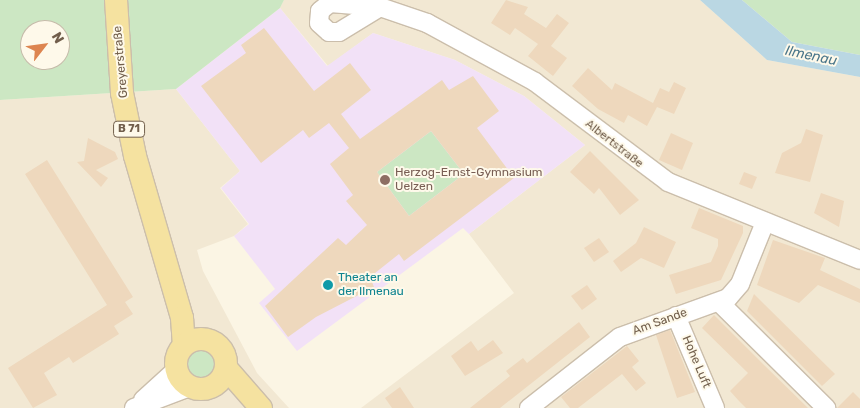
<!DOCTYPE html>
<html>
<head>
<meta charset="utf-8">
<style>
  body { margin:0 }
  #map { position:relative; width:860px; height:408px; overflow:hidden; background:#fbf5e4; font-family:Rubik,sans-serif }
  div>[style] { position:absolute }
  .residential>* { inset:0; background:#f2e8d3 }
  .education>* { inset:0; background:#f2e1f7 }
  .green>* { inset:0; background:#cce7c3 }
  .round { border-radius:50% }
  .water>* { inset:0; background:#bad7e3 }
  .building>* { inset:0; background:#eed8bd }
  .roads { filter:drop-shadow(1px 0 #cbbeab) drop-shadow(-1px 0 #cbbeab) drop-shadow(0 1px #cbbeab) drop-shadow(0 -1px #cbbeab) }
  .minor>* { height:18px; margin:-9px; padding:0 9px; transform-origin:9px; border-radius:9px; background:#fff }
  .major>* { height:22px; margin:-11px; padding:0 11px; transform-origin:11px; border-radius:11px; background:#f5e2a0 }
  .major>.ring { margin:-11px; padding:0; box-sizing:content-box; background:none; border:22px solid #f5e2a0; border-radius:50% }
  .dots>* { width:14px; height:14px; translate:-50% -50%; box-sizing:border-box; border:2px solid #fef9ea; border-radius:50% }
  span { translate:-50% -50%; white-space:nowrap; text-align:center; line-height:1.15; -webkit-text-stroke:4px #fef9ea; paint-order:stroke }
  .shield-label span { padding:1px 4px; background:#fef9ea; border:1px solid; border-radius:4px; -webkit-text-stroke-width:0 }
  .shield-label { font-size:11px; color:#715e4b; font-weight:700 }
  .street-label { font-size:12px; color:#715e4b }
  .education-label { font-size:12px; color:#785e54 }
  .left { translate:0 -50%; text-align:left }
  .culture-label { font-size:12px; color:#0d838f }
  .water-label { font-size:14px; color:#4a768a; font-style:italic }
  .north { position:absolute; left:20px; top:20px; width:50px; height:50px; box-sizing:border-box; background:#fef9ea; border:1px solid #c6bbaa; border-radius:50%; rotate:60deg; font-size:14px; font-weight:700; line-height:20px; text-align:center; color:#715e4b }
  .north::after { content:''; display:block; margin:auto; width:18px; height:22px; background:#dd8550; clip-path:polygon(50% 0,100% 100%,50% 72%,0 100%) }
</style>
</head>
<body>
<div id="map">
  <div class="residential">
    <div style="clip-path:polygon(284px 0,700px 0,767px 60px,860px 77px,860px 408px,361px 408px,514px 293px,469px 234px,585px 145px,524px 96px,455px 60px,373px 33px,328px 66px,280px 8px)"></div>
    <div style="clip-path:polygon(176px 89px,240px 171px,220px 188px,248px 224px,234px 236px,197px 250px,203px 271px,257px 373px,289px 408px,0 408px,0 100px)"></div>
  </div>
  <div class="education">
    <div style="clip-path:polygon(280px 8px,327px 66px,373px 33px,455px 60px,524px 96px,585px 145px,469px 234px,463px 228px,297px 351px,259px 303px,275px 289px,234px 236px,249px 224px,221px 188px,240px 171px,176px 89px)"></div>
  </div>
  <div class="green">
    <div style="clip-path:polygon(evenodd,0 0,284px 0,280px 8px,176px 89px,0 100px,0 0,30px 30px,60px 30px,60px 60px,30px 60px,30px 30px)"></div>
    <div style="clip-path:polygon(742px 0,860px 0,860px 55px,792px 42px)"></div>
    <div style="clip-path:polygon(431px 131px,464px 174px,409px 216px,377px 172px)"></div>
    <div class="round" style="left:188px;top:350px;width:28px;height:28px"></div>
  </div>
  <div class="water">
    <div style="clip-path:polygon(700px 0,742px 0,792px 42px,860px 55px,860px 77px,767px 60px)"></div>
  </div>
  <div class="building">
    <div style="clip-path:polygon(506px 0,528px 7px,524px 14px,546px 28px,557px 14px,569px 23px,551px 46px,567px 58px,553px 76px,528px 56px,538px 44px,515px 28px,510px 35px,491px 23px)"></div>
    <div style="clip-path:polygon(evenodd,264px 28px,314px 91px,350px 63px,371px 90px,341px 114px,360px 139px,442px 80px,449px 90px,473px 76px,499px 111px,477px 128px,514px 178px,404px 261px,399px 254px,370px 277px,374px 287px,316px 317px,288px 337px,265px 306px,338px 238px,346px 245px,367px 225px,346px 201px,353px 195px,330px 164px,349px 148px,329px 123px,309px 138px,303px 130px,261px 163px,201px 86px,246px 53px,241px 45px,264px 28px,431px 131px,464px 174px,409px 216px,377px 172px,431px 131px)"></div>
    <div style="clip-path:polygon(588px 68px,612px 90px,615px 83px,653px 103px,660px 88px,669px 92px,674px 82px,686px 88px,674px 114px,657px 107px,647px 126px,628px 115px,624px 123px,598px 109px,572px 86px)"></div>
    <div style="clip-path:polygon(806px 129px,823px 135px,810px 182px,775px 173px,782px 153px,801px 143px)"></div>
    <div style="clip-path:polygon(671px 133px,693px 143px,682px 170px,659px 160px)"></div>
    <div style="clip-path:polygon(88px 138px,115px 152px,118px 159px,96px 170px,108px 178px,101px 187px,77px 162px,84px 161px)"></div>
    <div style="clip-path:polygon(590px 151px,639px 200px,620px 215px,599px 188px,594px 194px,570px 172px)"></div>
    <div style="clip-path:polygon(47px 160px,133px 297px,125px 302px,133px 314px,114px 326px,119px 334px,73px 363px,69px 357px,44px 373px,57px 395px,33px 408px,8px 368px,107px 305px,25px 174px)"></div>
    <div style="clip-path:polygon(744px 172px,757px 177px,752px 189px,739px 184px)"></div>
    <div style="clip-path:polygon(821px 193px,844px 201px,839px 227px,814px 213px)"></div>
    <div style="clip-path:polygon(699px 208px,743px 226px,743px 233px,721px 280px,676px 294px,669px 275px,711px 262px,718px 246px,718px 239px,691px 228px)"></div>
    <div style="clip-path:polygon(644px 227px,676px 242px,664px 268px,641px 258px,621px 272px,613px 261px,636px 243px)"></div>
    <div style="clip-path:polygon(599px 238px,609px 252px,594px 262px,584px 248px)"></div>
    <div style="clip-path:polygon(773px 240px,825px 258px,820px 270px,860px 289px,860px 303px,818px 285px,799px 303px,757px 285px)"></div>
    <div style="clip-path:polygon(587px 285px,597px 299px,582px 310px,571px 296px)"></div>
    <div style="clip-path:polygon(754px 294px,835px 374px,822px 386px,747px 311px)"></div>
    <div style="clip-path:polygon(714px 315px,763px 364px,808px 408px,746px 408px,739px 401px,730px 391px,748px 373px,702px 328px)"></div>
    <div style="clip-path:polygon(579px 322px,590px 337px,500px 408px,470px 408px,510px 376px,506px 371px,523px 358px,527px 363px)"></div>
    <div style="clip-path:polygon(670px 330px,695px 392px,677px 398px,656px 335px)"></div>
    <div style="clip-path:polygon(493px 340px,503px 353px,465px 376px,451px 356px,471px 341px,478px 351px)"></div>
    <div style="clip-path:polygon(627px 346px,639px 361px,632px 367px,646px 383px,636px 391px,622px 374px,578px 408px,570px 408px,561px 397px)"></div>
    <div style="clip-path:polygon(400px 387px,414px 408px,392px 408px,385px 398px)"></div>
    <div style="clip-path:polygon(853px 392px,860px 399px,860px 408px,837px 408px)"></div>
  </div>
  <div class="roads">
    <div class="minor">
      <div style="left:380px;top:7px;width:48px;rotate:148.6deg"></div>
      <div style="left:339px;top:32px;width:10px;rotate:180deg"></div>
      <div style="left:329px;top:32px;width:13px;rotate:-138deg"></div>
      <div style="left:319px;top:23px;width:12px;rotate:-85deg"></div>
      <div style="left:320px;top:11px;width:13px;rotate:-39deg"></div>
      <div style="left:330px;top:3px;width:50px;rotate:4.6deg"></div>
      <div style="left:380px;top:7px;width:50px;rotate:18.8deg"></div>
      <div style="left:427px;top:23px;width:123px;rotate:28.6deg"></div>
      <div style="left:535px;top:82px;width:166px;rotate:36.9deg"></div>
      <div style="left:668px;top:182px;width:207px;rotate:22.1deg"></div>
      <div style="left:719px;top:302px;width:151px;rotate:44.7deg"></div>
      <div style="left:676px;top:316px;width:100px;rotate:67deg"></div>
      <div style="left:143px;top:400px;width:45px;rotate:-42.3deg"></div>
      <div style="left:134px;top:408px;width:60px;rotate:-20.6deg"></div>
      <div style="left:529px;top:408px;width:115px;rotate:-38deg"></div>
      <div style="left:620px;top:337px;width:115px;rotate:-19.9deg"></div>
      <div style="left:728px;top:298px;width:18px;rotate:-49deg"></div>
      <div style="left:740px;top:284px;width:67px;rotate:-68deg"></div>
    </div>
    <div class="major">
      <div style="left:116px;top:0;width:93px;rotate:86.3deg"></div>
      <div style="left:122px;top:93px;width:64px;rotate:78.3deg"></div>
      <div style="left:135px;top:156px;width:169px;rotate:73.8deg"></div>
      <div style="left:182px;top:318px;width:26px;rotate:86deg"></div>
      <div class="ring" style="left:176px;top:339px;width:28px;height:28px"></div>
      <div style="left:226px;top:368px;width:53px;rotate:48.8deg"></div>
    </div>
  </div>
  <div class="dots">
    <div style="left:385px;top:180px;background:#8d6e63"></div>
    <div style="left:328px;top:285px;background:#0f9aa8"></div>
  </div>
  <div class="shield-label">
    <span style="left:129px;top:129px">B 71</span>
  </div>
  <div class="street-label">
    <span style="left:121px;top:62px;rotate:-95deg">Greyerstraße</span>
    <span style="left:614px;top:144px;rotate:38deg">Albertstraße</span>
    <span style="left:660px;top:322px;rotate:-20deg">Am Sande</span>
    <span style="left:696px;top:362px;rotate:67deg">Hohe Luft</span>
  </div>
  <div class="education-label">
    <span class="left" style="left:395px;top:180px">Herzog-Ernst-Gymnasium<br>Uelzen</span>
  </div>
  <div class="culture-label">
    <span class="left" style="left:338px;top:285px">Theater an<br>der Ilmenau</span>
  </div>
  <div class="water-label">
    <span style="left:811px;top:56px;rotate:12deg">Ilmenau</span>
  </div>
  <div class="north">N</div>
</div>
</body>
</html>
